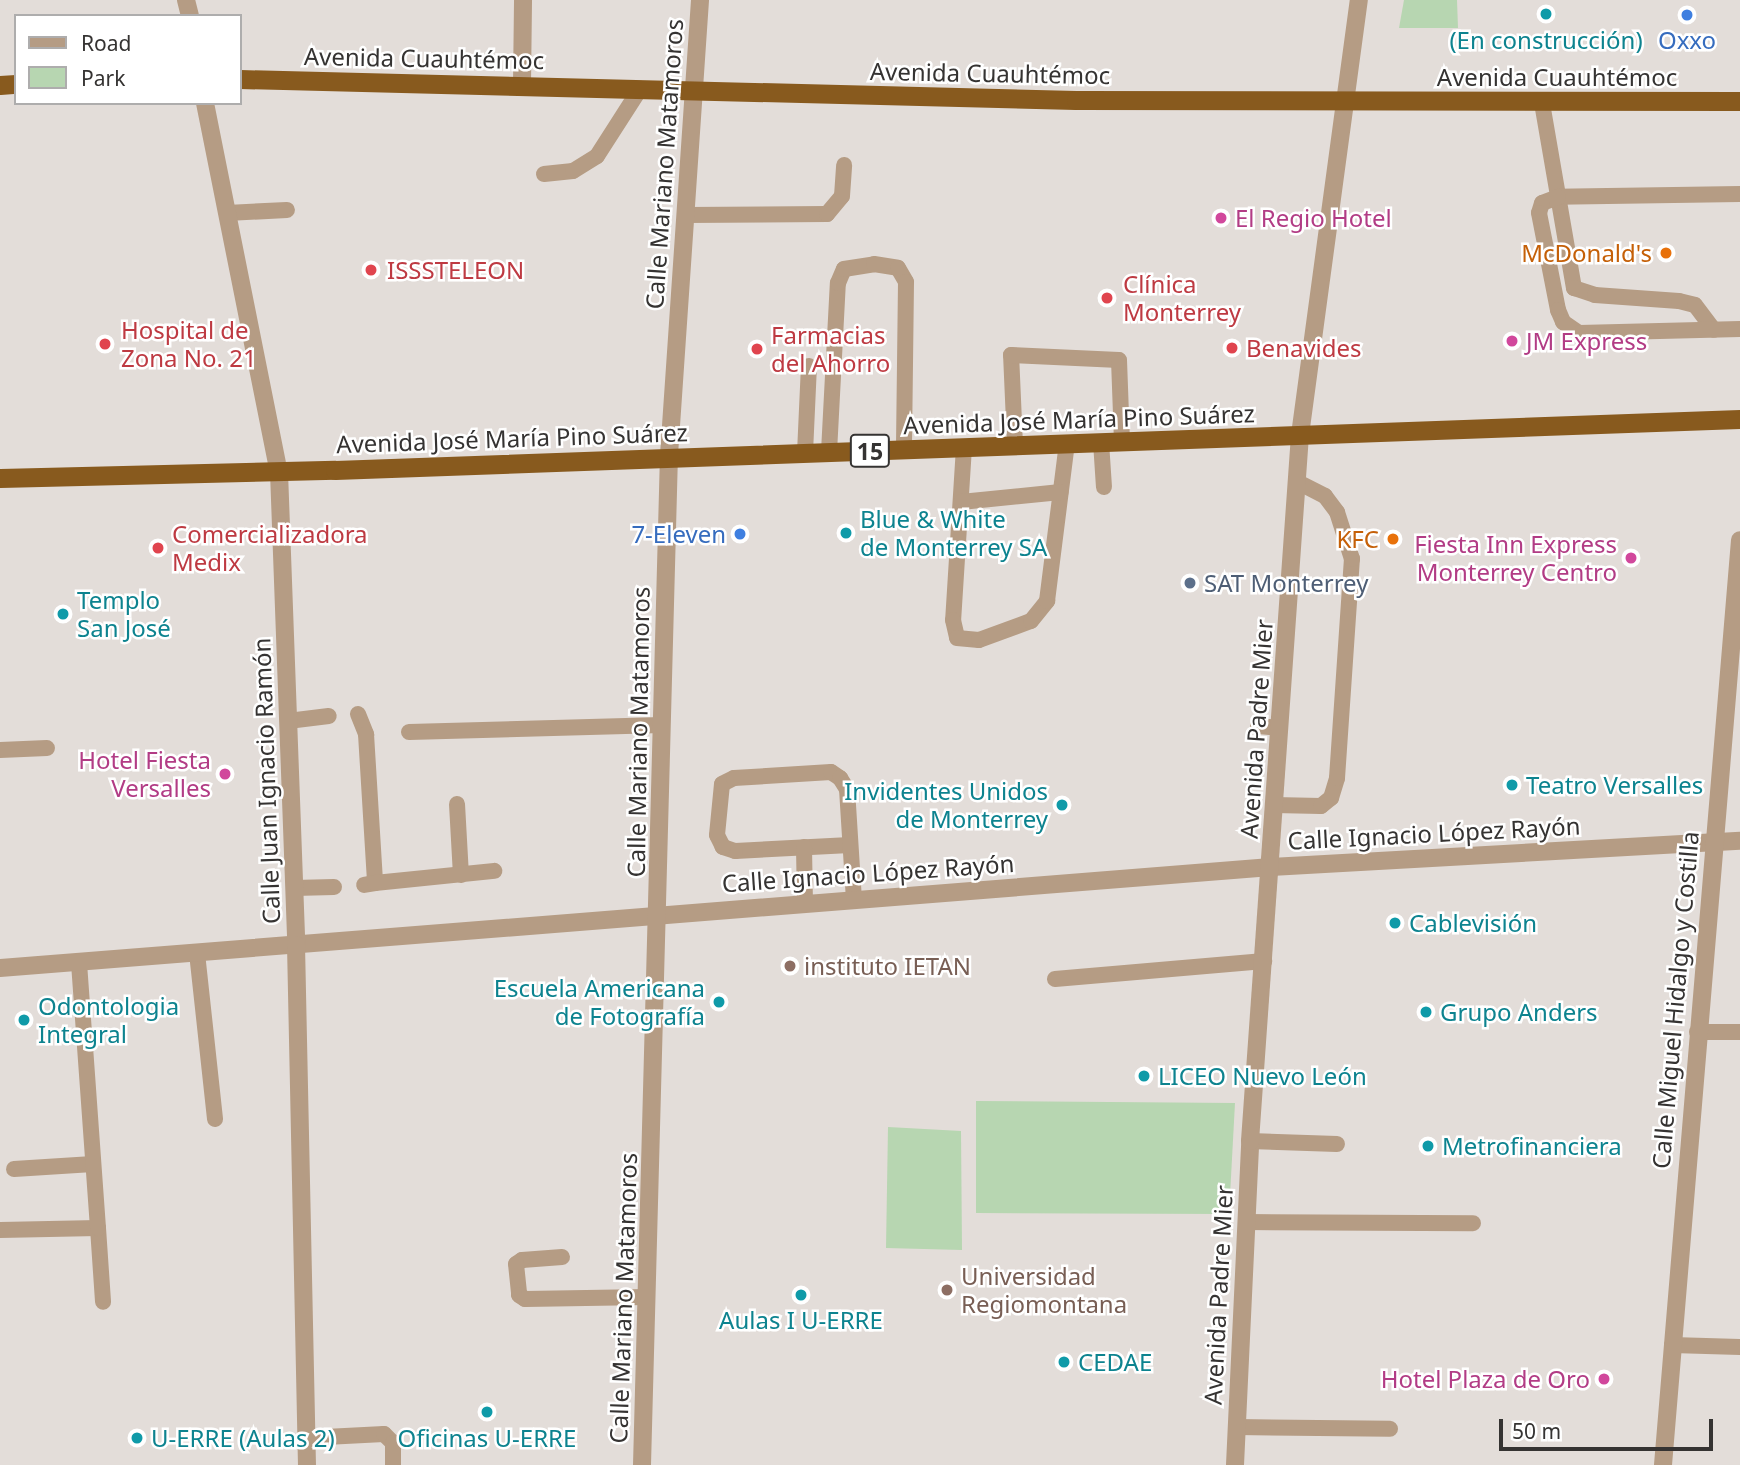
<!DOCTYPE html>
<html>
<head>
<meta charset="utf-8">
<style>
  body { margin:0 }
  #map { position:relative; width:1740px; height:1465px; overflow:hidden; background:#e3ddd9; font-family:"Noto Sans",sans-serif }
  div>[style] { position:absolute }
  .green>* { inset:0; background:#b7d6b1 }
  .service>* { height:16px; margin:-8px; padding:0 8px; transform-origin:8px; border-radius:8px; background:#b59c84 }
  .minor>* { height:18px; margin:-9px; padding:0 9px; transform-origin:9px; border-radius:9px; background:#b59c84 }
  .tertiary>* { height:18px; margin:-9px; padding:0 9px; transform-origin:9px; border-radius:9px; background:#b59c84 }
  .trunk>* { height:19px; margin:-9.5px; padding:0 9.5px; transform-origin:9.5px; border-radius:9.5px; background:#885a1e }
  .dots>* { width:19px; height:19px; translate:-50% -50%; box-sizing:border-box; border:4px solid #fff; border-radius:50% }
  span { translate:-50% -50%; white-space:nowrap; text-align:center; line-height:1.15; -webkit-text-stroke:5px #fff; paint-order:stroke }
  .shield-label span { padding:2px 5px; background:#fff; border:2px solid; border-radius:5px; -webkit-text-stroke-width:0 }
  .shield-label { font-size:23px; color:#353332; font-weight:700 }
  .culture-label { font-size:24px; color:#0d838f }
  .left { translate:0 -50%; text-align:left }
  .right { translate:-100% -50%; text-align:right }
  .shop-label { font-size:24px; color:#366cbe }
  .street-label { font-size:24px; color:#353332 }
  .hotel-label { font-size:24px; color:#b23c85 }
  .food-label { font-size:24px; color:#c56008 }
  .health-label { font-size:24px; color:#be3a42 }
  .service-label { font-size:24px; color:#4e5e75 }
  .education-label { font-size:24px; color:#785e54 }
  .legend { position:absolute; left:14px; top:14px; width:228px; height:91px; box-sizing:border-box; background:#fff; border:2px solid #aeadad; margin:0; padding:9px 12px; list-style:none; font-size:21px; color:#353332 }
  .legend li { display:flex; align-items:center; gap:14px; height:35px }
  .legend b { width:35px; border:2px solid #aeadad }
  .scale { position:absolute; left:1499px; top:1419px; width:214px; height:32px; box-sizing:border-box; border:4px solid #353332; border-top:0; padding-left:9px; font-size:21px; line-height:24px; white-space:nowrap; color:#353332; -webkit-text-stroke:5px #fff; paint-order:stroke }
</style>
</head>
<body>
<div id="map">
  <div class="green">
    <div style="clip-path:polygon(1404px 0,1457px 0,1458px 28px,1399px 28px)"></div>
    <div style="clip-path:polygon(976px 1101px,1235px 1103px,1229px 1214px,976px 1213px)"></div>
    <div style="clip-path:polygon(888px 1127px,961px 1131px,962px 1250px,886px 1248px)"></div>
  </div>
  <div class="service">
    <div style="left:1542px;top:103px;width:188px;rotate:80.2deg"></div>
    <div style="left:1574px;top:288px;width:22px;rotate:18deg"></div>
    <div style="left:1595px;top:295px;width:84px;rotate:4.1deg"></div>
    <div style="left:1679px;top:301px;width:16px;rotate:14deg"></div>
    <div style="left:1695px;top:305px;width:31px;rotate:53deg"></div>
    <div style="left:544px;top:174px;width:29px;rotate:-6deg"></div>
    <div style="left:573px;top:171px;width:28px;rotate:-32deg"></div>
    <div style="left:597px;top:156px;width:80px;rotate:-57.3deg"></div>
    <div style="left:1740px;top:194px;width:182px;rotate:179.1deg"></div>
    <div style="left:1558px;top:197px;width:17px;rotate:159deg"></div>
    <div style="left:1542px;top:203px;width:10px;rotate:107deg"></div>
    <div style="left:1539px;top:213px;width:99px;rotate:78.9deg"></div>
    <div style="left:1558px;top:310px;width:13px;rotate:67deg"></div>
    <div style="left:1563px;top:322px;width:19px;rotate:35deg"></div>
    <div style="left:1579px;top:333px;width:161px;rotate:-1.4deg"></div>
    <div style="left:227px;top:213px;width:60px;rotate:-2.9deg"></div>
    <div style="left:686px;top:215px;width:141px;rotate:-0.4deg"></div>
    <div style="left:827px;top:214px;width:23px;rotate:-50deg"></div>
    <div style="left:842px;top:196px;width:31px;rotate:-86deg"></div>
    <div style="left:1101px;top:442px;width:45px;rotate:86.2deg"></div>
    <div style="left:1015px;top:445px;width:90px;rotate:-92.5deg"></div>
    <div style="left:1011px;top:355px;width:108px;rotate:2.7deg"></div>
    <div style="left:1119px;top:360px;width:82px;rotate:87.9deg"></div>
    <div style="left:964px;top:447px;width:173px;rotate:93.6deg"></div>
    <div style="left:953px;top:620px;width:18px;rotate:77deg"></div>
    <div style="left:957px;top:638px;width:22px;rotate:5deg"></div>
    <div style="left:979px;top:640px;width:55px;rotate:-20.1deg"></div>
    <div style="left:1031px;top:621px;width:26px;rotate:-51deg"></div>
    <div style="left:1047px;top:601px;width:159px;rotate:-82.8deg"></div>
    <div style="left:829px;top:452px;width:169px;rotate:-87deg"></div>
    <div style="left:838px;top:283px;width:15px;rotate:-67deg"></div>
    <div style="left:844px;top:269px;width:30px;rotate:-9deg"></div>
    <div style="left:874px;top:264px;width:24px;rotate:9deg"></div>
    <div style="left:898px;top:268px;width:16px;rotate:60deg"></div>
    <div style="left:906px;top:282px;width:168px;rotate:90.7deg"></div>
    <div style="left:805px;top:453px;width:87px;rotate:-87.4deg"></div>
    <div style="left:961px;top:502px;width:100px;rotate:-5.7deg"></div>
    <div style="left:358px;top:714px;width:22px;rotate:68deg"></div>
    <div style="left:366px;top:734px;width:149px;rotate:86.5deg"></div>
    <div style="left:375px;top:883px;width:11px;rotate:170deg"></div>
    <div style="left:288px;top:721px;width:41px;rotate:-7deg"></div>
    <div style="left:1258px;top:726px;width:22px;rotate:5deg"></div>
    <div style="left:409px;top:732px;width:253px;rotate:-1.6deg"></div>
    <div style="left:0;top:750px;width:47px;rotate:-2.4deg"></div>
    <div style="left:457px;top:804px;width:71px;rotate:86.8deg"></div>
    <div style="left:1274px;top:805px;width:47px;rotate:1.2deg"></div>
    <div style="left:1321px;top:806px;width:13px;rotate:-39deg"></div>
    <div style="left:1331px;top:798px;width:21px;rotate:-73deg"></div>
    <div style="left:1337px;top:778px;width:220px;rotate:-86.1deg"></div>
    <div style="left:1352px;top:559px;width:49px;rotate:-107.7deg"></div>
    <div style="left:1337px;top:512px;width:20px;rotate:-127deg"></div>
    <div style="left:1325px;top:496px;width:31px;rotate:-153deg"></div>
    <div style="left:850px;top:845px;width:115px;rotate:177deg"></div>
    <div style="left:735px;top:851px;width:13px;rotate:-162deg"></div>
    <div style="left:723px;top:847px;width:13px;rotate:-117deg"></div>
    <div style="left:717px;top:835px;width:51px;rotate:-84.4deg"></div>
    <div style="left:722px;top:784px;width:13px;rotate:-27deg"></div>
    <div style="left:734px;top:778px;width:97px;rotate:-3.5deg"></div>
    <div style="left:831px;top:772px;width:11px;rotate:34deg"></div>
    <div style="left:840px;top:778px;width:13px;rotate:58deg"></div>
    <div style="left:847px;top:789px;width:111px;rotate:86.4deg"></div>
    <div style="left:804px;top:847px;width:56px;rotate:89deg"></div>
    <div style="left:375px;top:883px;width:120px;rotate:-5.8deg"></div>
    <div style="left:294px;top:888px;width:40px;rotate:-1.4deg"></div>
    <div style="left:197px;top:953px;width:167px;rotate:83.8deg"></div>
    <div style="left:1055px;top:979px;width:210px;rotate:-4.9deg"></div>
    <div style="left:1697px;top:1032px;width:43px"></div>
    <div style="left:1250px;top:1141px;width:87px;rotate:2deg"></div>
    <div style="left:14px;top:1169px;width:79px;rotate:-3.6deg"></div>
    <div style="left:1246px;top:1222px;width:227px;rotate:0.3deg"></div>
    <div style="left:98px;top:1228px;width:74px;rotate:86.1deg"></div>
    <div style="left:0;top:1230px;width:98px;rotate:-1.2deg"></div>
    <div style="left:98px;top:1228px;width:266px;rotate:-94.1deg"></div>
    <div style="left:562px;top:1257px;width:40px;rotate:175.7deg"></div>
    <div style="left:522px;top:1260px;width:7px;rotate:146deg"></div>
    <div style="left:516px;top:1264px;width:31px;rotate:84deg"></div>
    <div style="left:519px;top:1295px;width:7px;rotate:34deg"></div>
    <div style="left:525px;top:1299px;width:122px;rotate:-0.9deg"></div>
    <div style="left:1672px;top:1345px;width:68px;rotate:1.7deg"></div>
    <div style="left:1237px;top:1427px;width:153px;rotate:0.7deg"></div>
    <div style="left:306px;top:1438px;width:78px;rotate:-2.9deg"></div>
    <div style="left:384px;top:1434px;width:13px;rotate:45deg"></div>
    <div style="left:393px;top:1443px;width:22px;rotate:90deg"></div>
  </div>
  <div class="minor">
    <div style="left:522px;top:84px;width:84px;rotate:-89.3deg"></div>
    <div style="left:0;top:968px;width:1275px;rotate:-4.54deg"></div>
    <div style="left:1271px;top:867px;width:470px;rotate:-3.2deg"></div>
  </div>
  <div class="tertiary">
    <div style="left:186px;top:0;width:16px;rotate:76deg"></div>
    <div style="left:205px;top:103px;width:376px;rotate:78.7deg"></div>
    <div style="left:279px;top:472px;width:473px;rotate:87.9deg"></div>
    <div style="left:296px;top:945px;width:520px;rotate:88.79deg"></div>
    <div style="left:642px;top:1465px;width:1010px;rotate:-88.47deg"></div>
    <div style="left:669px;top:455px;width:456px;rotate:-86.1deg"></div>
    <div style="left:1235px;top:1465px;width:324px;rotate:-87.3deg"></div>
    <div style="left:1250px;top:1141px;width:708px;rotate:-85.95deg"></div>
    <div style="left:1300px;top:435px;width:439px;rotate:-82.3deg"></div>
    <div style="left:1663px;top:1465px;width:928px;rotate:-85.24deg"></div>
  </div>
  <div class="trunk">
    <div style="left:240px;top:79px;width:836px;rotate:1.44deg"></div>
    <div style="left:1076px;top:100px;width:664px;rotate:0.09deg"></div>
    <div style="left:0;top:85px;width:16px;rotate:-4deg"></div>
    <div style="left:0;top:478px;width:335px;rotate:-1.4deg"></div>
    <div style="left:335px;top:470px;width:1406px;rotate:-2.08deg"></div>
  </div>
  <div class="dots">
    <div style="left:1546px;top:14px;background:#0f9aa8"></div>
    <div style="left:1687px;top:15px;background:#3f7fe0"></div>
    <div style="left:1221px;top:218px;background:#d1479c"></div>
    <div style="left:1666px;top:253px;background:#e8710a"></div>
    <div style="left:371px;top:270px;background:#e0444e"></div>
    <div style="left:1107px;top:298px;background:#e0444e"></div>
    <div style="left:1512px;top:341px;background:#d1479c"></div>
    <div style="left:105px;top:344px;background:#e0444e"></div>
    <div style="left:1232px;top:348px;background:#e0444e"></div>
    <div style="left:757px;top:349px;background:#e0444e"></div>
    <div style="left:846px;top:533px;background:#0f9aa8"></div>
    <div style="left:740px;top:534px;background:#3f7fe0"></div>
    <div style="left:1393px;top:539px;background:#e8710a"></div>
    <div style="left:158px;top:548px;background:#e0444e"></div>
    <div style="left:1631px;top:558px;background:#d1479c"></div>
    <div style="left:1190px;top:583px;background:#5c6f8a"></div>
    <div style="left:63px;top:614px;background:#0f9aa8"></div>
    <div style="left:225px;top:774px;background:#d1479c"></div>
    <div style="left:1512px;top:785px;background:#0f9aa8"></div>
    <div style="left:1062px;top:805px;background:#0f9aa8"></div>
    <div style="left:1395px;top:923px;background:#0f9aa8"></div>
    <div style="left:790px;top:966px;background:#8d6e63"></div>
    <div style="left:719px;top:1002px;background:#0f9aa8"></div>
    <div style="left:1426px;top:1012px;background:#0f9aa8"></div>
    <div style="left:24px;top:1020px;background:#0f9aa8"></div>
    <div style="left:1144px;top:1076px;background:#0f9aa8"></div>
    <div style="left:1428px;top:1146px;background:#0f9aa8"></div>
    <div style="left:947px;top:1290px;background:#8d6e63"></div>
    <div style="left:801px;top:1295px;background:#0f9aa8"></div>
    <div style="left:1064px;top:1362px;background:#0f9aa8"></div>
    <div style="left:1604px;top:1379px;background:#d1479c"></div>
    <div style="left:487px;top:1412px;background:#0f9aa8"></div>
    <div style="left:137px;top:1438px;background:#0f9aa8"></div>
  </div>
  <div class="shield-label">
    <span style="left:870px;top:451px">15</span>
  </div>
  <div class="culture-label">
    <span style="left:1546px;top:40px">(En construcción)</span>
    <span class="left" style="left:860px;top:533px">Blue &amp; White<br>de Monterrey SA</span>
    <span class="left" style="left:77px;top:614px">Templo<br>San José</span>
    <span class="left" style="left:1526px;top:785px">Teatro Versalles</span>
    <span class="right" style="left:1048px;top:805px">Invidentes Unidos<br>de Monterrey</span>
    <span class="left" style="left:1409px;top:923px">Cablevisión</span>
    <span class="right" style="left:705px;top:1002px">Escuela Americana<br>de Fotografía</span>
    <span class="left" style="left:38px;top:1020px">Odontologia<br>Integral</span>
    <span class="left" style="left:1440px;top:1012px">Grupo Anders</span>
    <span class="left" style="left:1158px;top:1076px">LICEO Nuevo León</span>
    <span class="left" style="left:1442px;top:1146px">Metrofinanciera</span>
    <span style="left:801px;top:1320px">Aulas I U-ERRE</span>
    <span class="left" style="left:1078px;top:1362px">CEDAE</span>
    <span class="left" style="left:151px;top:1438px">U-ERRE (Aulas 2)</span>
    <span style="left:487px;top:1438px">Oficinas U-ERRE</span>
  </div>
  <div class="shop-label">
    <span style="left:1687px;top:40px">Oxxo</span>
    <span class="right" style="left:726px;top:534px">7-Eleven</span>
  </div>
  <div class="street-label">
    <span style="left:424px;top:58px;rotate:1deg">Avenida Cuauhtémoc</span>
    <span style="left:990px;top:73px;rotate:1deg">Avenida Cuauhtémoc</span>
    <span style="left:1557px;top:77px">Avenida Cuauhtémoc</span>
    <span style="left:664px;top:164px;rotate:-86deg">Calle Mariano Matamoros</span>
    <span style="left:1079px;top:419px;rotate:-2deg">Avenida José María Pino Suárez</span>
    <span style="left:512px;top:438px;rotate:-2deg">Avenida José María Pino Suárez</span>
    <span style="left:1256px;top:729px;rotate:-86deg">Avenida Padre Mier</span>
    <span style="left:638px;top:732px;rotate:-89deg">Calle Mariano Matamoros</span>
    <span style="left:266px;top:781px;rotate:-92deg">Calle Juan Ignacio Ramón</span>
    <span style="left:1434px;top:833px;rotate:-3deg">Calle Ignacio López Rayón</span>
    <span style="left:868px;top:873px;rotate:-4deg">Calle Ignacio López Rayón</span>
    <span style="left:1675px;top:1000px;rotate:-85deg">Calle Miguel Hidalgo y Costilla</span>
    <span style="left:1218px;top:1295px;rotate:-87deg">Avenida Padre Mier</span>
    <span style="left:623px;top:1298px;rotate:-88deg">Calle Mariano Matamoros</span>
  </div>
  <div class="hotel-label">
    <span class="left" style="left:1235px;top:218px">El Regio Hotel</span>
    <span class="left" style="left:1526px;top:341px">JM Express</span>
    <span class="right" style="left:1617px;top:558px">Fiesta Inn Express<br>Monterrey Centro</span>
    <span class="right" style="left:211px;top:774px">Hotel Fiesta<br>Versalles</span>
    <span class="right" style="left:1590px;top:1379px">Hotel Plaza de Oro</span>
  </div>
  <div class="food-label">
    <span class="right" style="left:1652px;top:253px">McDonald's</span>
    <span class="right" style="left:1379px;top:539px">KFC</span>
  </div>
  <div class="health-label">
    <span class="left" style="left:387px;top:270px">ISSSTELEON</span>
    <span class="left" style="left:1123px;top:298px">Clínica<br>Monterrey</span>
    <span class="left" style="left:121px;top:344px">Hospital de<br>Zona No. 21</span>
    <span class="left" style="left:771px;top:349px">Farmacias<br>del Ahorro</span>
    <span class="left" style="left:1246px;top:348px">Benavides</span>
    <span class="left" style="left:172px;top:548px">Comercializadora<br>Medix</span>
  </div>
  <div class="service-label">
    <span class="left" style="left:1204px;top:583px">SAT Monterrey</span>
  </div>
  <div class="education-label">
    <span class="left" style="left:804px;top:966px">instituto IETAN</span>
    <span class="left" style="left:961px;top:1290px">Universidad<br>Regiomontana</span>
  </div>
  <ul class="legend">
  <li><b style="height:9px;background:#b59c84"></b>Road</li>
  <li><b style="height:19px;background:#b7d6b1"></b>Park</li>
  </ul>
  <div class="scale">50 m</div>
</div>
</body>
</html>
